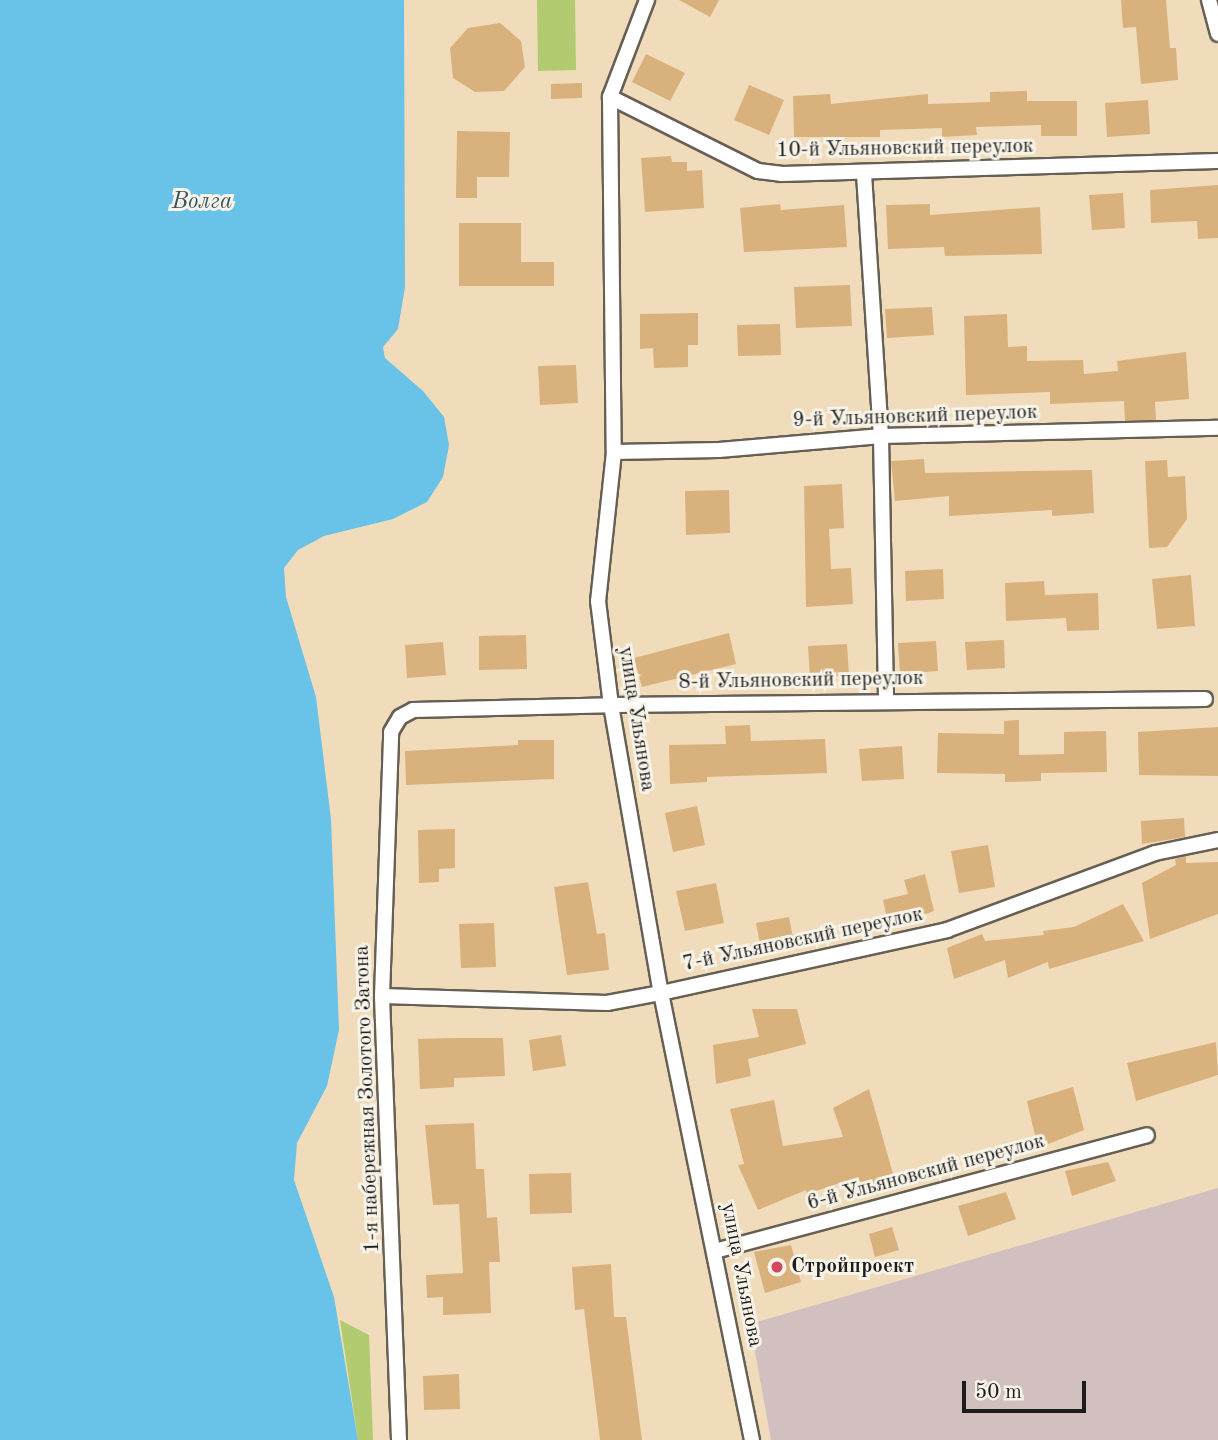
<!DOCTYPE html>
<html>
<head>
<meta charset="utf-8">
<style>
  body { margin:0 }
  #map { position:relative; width:1218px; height:1440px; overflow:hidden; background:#f0dcbb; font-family:"Old Standard TT",serif }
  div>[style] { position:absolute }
  .industrial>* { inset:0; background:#d2bfbf }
  .green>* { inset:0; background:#b3cb70 }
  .water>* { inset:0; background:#69c2e7 }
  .building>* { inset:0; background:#d9b17c }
  .roads { filter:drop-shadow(2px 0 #665f54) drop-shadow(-2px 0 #665f54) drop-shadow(0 2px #665f54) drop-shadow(0 -2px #665f54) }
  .street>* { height:14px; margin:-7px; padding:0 7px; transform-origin:7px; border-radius:7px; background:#fff }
  .dots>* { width:19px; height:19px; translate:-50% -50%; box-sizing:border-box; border:4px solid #f7f3e8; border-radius:50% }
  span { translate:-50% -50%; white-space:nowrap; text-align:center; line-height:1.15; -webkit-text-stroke:6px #f7f3e8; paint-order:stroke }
  .street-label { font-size:21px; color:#1c1c1c }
  .poi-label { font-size:21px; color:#1c1c1c; font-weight:700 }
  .left { translate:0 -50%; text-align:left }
  .water-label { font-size:23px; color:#375663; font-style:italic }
  .scale { position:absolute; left:962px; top:1381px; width:124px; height:32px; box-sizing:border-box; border:4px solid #1c1c1c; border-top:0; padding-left:9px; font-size:21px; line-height:24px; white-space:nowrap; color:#1c1c1c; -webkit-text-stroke:5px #f7f3e8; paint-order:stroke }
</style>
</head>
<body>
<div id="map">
  <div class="industrial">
    <div style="clip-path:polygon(1218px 1188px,1218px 1440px,771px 1440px,750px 1324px)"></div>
  </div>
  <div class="green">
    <div style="clip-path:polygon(537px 0,575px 0,576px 70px,538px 71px)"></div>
    <div style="clip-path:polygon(340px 1320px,369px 1335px,373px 1440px,358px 1440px)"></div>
  </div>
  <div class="water">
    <div style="clip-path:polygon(0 0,404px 0,405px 287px,398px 329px,383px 347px,385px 358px,423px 391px,444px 417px,449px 445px,443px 477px,427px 502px,393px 519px,324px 536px,298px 550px,284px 568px,286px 597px,316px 697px,331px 819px,339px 1030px,327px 1086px,297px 1143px,294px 1180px,334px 1297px,358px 1440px,0 1440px)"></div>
  </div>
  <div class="building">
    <div style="clip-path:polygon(679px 0,719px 0,710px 17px)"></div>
    <div style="clip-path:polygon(1121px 0,1166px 0,1170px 48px,1176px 48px,1178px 80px,1141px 84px,1136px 27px,1123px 28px)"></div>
    <div style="clip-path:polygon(500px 23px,521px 41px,525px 67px,504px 91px,475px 92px,453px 78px,450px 48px,468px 28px)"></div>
    <div style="clip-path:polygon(646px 54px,685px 73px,670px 101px,632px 82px)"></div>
    <div style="clip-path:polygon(582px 83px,582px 98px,551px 99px,551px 84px)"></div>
    <div style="clip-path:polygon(749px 85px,784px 100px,769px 135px,734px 120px)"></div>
    <div style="clip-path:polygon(1027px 91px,1027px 101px,1077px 101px,1077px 136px,1041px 136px,1041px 125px,976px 127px,977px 135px,942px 137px,942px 128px,880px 130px,880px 137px,794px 137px,793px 96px,830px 94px,831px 104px,928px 94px,928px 104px,990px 102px,990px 92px)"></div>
    <div style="clip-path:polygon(1148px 100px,1150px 134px,1107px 137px,1105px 103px)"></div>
    <div style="clip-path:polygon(457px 131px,510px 132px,509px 177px,477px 177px,477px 198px,456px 198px)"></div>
    <div style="clip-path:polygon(671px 156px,672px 162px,687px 162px,687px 171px,702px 170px,704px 208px,645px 212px,641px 158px)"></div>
    <div style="clip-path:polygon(1218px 185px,1218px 238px,1198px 239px,1197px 221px,1151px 223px,1150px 190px)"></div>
    <div style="clip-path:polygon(1123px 193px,1125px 228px,1092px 230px,1089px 195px)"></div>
    <div style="clip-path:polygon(780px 204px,781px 210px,844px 205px,847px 247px,744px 252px,740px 208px)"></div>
    <div style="clip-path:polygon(930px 204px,930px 215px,1040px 207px,1042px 254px,945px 256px,944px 247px,888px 249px,886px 205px)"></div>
    <div style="clip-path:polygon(459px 223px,521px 223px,521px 262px,554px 262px,554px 286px,459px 286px)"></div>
    <div style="clip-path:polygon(850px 285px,852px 326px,796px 328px,794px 287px)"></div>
    <div style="clip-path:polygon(932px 307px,934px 335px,887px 338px,885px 309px)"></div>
    <div style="clip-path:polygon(698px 313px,698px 345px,688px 345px,688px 367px,654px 368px,653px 348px,640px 349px,640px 314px)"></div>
    <div style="clip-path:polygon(1007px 314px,1008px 347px,1027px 346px,1027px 361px,1083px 360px,1084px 374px,1118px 371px,1117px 361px,1186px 352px,1189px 399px,1155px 402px,1156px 420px,1125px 421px,1124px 401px,1050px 404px,1050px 392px,966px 395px,964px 316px)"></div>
    <div style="clip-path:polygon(780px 324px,781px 355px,738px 356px,737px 325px)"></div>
    <div style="clip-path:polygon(576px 365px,578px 403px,540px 405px,538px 366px)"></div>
    <div style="clip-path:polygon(924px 459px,925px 473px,1092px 470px,1094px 513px,1052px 516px,1052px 510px,949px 516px,949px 496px,895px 501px,891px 461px)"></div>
    <div style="clip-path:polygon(1167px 460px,1168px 477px,1185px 476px,1187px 519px,1167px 547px,1149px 548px,1145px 461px)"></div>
    <div style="clip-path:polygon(842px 484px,844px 528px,829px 529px,831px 569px,851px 568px,853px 604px,806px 607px,804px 486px)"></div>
    <div style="clip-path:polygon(729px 490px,730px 533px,686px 535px,685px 491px)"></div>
    <div style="clip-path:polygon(943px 569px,944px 599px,906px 601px,905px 571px)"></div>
    <div style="clip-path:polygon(1191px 575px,1195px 626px,1157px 629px,1152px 579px)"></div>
    <div style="clip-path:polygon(1044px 581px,1045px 595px,1098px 593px,1099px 630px,1067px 631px,1066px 618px,1006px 621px,1005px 583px)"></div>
    <div style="clip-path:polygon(729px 633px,736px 664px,642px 687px,634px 658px)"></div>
    <div style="clip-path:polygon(526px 635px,527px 669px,479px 670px,479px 636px)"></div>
    <div style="clip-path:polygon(1004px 640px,1005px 668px,967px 670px,965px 642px)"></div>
    <div style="clip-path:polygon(936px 641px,938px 671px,900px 674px,898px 643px)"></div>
    <div style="clip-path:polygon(443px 642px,446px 675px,407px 678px,405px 645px)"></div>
    <div style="clip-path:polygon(847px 644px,849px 676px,810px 678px,808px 646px)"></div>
    <div style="clip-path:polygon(1019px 720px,1019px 755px,1064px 754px,1064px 732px,1106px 731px,1107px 772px,1041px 773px,1041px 781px,1005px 782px,1005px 774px,937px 773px,938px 733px,1004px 734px,1004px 721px)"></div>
    <div style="clip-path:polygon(750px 725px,751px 741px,825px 739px,827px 773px,707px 777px,707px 782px,670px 784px,669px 745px,726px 744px,725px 726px)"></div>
    <div style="clip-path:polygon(1218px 727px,1218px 776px,1139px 775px,1138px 732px)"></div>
    <div style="clip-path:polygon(518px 740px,554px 740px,554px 779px,406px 785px,405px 751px,518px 745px)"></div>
    <div style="clip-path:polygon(902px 746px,904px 779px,862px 781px,859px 749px)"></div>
    <div style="clip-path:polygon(697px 806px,705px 845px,673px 852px,665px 813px)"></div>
    <div style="clip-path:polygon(1184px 818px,1185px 837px,1142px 844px,1141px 821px)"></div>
    <div style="clip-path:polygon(455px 829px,455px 868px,439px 869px,439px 882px,419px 883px,418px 830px)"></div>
    <div style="clip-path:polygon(988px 845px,995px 887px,959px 893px,951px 851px)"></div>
    <div style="clip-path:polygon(1186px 856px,1186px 863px,1218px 862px,1218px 914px,1150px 939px,1142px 883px,1176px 865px,1175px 859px)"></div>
    <div style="clip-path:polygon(925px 874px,934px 911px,889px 928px,883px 900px,908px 894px,904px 880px)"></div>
    <div style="clip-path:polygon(588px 882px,597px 934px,605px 933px,609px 970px,567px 975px,554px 887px)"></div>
    <div style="clip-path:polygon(716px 883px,724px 923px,685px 931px,676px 891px)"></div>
    <div style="clip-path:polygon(1123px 904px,1144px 941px,1049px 969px,1048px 962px,1008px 978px,1005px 960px,954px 979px,947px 948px,982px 934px,985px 941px,1044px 935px,1043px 931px,1074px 927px)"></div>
    <div style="clip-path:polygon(789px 917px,795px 948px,762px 954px,756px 923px)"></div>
    <div style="clip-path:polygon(494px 923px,496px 967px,461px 968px,459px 924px)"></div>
    <div style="clip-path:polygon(752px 1009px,797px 1009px,806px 1044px,748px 1059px,751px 1076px,716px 1084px,713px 1045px,759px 1037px)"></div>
    <div style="clip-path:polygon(561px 1035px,566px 1066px,533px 1071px,529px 1040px)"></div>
    <div style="clip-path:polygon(452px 1038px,503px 1038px,505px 1076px,454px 1078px,454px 1087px,420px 1089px,418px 1039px)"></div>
    <div style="clip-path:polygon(1216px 1042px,1218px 1075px,1136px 1101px,1127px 1063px)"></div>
    <div style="clip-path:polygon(1073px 1087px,1084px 1130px,1038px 1148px,1027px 1101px)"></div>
    <div style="clip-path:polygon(869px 1089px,895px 1181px,864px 1191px,858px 1177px,807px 1194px,806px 1190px,758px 1210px,738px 1165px,744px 1164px,730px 1109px,774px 1100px,783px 1146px,843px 1137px,833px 1108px)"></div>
    <div style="clip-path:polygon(474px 1123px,476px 1169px,484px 1169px,487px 1218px,497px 1217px,500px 1262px,489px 1262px,491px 1313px,443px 1315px,443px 1297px,427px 1298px,426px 1275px,463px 1273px,459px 1204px,433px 1205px,425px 1125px)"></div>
    <div style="clip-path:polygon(1108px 1162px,1116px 1181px,1072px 1196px,1065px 1171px)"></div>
    <div style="clip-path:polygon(571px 1173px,572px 1213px,530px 1214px,529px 1174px)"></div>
    <div style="clip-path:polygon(1006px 1192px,1016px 1219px,968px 1236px,958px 1206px)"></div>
    <div style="clip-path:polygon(892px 1227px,899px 1250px,875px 1257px,869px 1234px)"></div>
    <div style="clip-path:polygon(791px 1245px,801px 1282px,765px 1293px,754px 1252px)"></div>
    <div style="clip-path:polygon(611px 1264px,614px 1317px,626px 1317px,642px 1440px,600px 1440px,584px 1309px,575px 1310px,572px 1267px)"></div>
    <div style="clip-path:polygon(459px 1374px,460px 1409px,424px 1410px,423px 1376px)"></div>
  </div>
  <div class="roads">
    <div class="street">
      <div style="left:647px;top:0;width:104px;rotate:110.9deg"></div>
      <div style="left:610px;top:97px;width:355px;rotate:89.4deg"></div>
      <div style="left:614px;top:452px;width:150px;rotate:96.1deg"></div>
      <div style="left:598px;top:601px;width:105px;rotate:82.9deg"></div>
      <div style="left:611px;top:705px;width:292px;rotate:80.2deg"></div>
      <div style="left:661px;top:993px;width:456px;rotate:78.5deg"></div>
      <div style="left:1209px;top:0;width:35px;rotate:75deg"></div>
      <div style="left:610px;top:97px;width:165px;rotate:26.6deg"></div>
      <div style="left:758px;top:171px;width:23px;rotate:7deg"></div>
      <div style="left:781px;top:174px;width:437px;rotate:-1.7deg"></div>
      <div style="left:864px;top:174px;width:263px;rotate:86.3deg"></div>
      <div style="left:881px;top:436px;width:264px;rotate:88.9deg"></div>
      <div style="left:614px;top:452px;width:105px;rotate:-1.1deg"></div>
      <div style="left:719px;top:450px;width:163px;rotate:-4.9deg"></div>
      <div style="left:881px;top:436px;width:337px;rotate:-1.4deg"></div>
      <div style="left:382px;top:996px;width:225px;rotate:1.8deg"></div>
      <div style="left:607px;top:1003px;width:55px;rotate:-10.5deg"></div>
      <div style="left:661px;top:993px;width:293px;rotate:-12.4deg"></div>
      <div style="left:947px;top:930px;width:222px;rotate:-20.3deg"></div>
      <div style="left:1155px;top:853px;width:64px;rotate:-11.7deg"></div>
      <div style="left:715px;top:1251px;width:447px;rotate:-15deg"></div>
      <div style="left:399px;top:1440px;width:444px;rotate:-92.2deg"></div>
      <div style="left:382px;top:996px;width:264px;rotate:-88deg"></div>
      <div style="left:391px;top:732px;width:17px;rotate:-59deg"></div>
      <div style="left:400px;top:717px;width:15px;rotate:-28deg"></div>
      <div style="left:413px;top:710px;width:198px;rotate:-1.4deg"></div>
      <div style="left:611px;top:705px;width:594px;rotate:-0.58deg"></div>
    </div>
  </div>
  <div class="dots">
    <div style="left:777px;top:1267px;background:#d1495b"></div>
  </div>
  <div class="street-label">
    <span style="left:905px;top:149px;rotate:-1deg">10-й Ульяновский переулок</span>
    <span style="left:915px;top:417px;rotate:-2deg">9-й Ульяновский переулок</span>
    <span style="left:801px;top:681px;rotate:-1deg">8-й Ульяновский переулок</span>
    <span style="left:636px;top:719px;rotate:81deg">улица Ульянова</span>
    <span style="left:803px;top:940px;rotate:-12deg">7-й Ульяновский переулок</span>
    <span style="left:368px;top:1099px;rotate:-92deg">1-я набережная Золотого Затона</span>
    <span style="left:926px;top:1173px;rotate:-15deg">6-й Ульяновский переулок</span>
    <span style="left:741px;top:1275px;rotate:79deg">улица Ульянова</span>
  </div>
  <div class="poi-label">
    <span class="left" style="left:791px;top:1267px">Стройпроект</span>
  </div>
  <div class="water-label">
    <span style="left:202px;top:202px">Волга</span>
  </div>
  <div class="scale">50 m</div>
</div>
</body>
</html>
